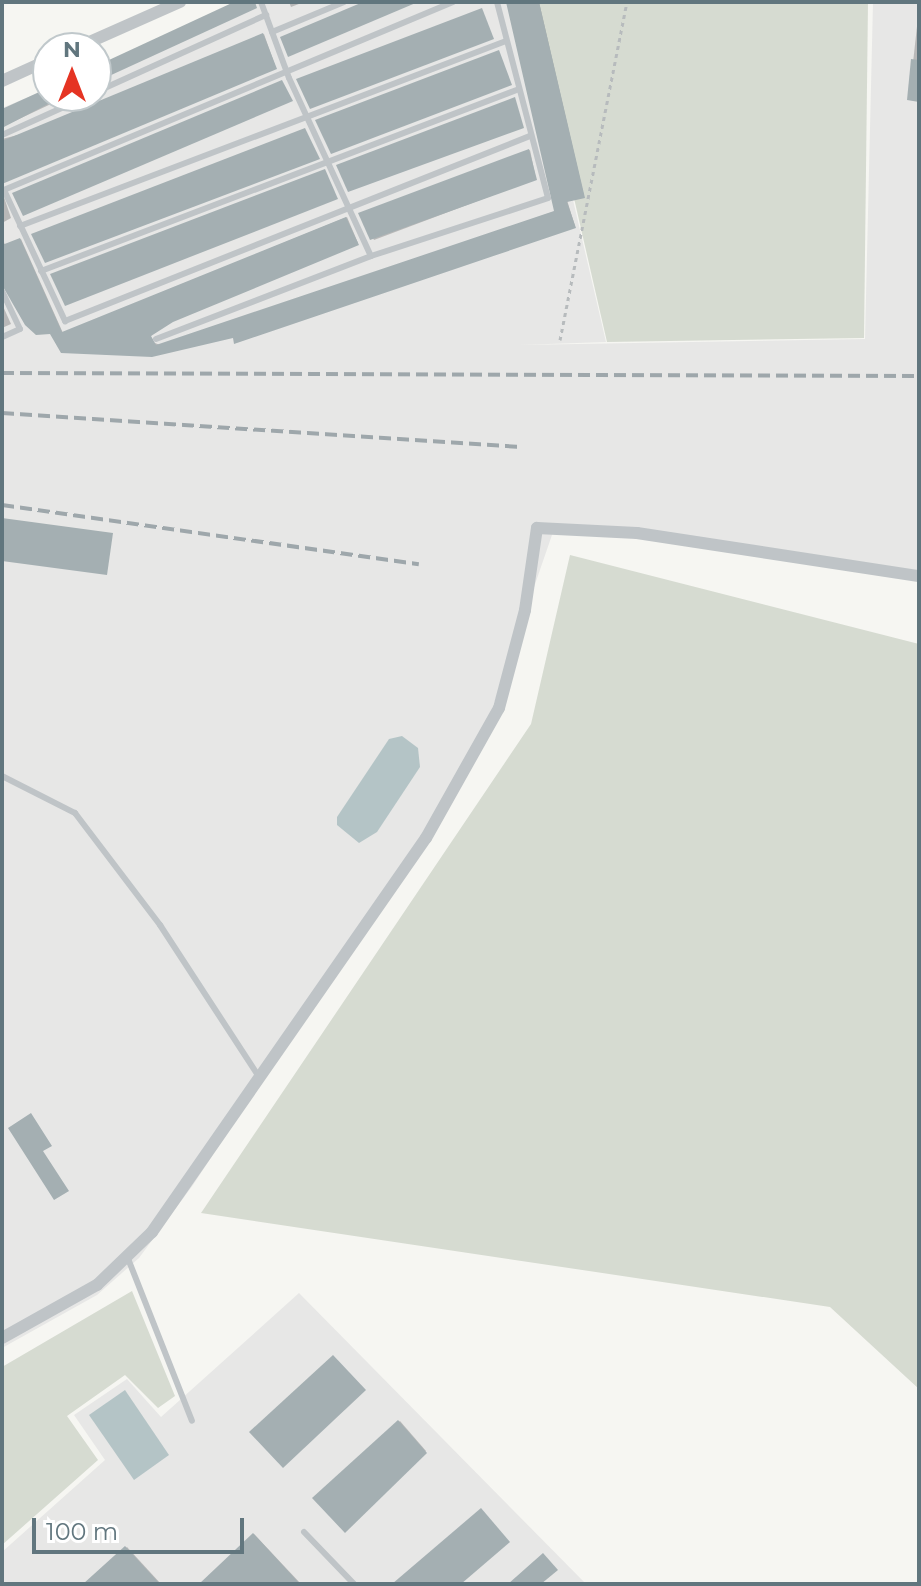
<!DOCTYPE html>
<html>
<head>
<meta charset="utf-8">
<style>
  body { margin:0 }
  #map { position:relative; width:921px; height:1586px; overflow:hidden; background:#f6f6f2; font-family:Montserrat,sans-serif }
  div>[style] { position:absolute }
  .built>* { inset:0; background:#e7e7e6 }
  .green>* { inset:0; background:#d6dbd1 }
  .water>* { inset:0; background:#b4c4c6 }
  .shadow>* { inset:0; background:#0003 }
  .building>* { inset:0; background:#a4afb2 }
  .path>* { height:3px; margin-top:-1.5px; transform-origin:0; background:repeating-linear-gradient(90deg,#b7bbbd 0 4px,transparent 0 8px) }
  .service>* { height:6px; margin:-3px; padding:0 3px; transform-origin:3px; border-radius:3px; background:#bfc4c7 }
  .minor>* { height:12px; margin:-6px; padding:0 6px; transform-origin:6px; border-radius:6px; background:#bfc4c7 }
  .rail>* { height:4px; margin-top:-2px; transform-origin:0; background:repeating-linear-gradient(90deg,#9ea7ab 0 12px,transparent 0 18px) }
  span { translate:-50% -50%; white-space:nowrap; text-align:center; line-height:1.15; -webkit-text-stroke:8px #fff; paint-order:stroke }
  .frame { position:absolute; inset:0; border:4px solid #61767e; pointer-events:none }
  .north { position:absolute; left:32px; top:32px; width:80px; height:80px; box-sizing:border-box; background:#fff; border:2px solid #c0c8cb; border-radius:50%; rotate:0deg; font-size:22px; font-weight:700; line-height:32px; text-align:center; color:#61767e }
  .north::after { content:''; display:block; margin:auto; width:28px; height:36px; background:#e53423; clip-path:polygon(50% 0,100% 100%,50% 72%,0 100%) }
  .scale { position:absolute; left:32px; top:1518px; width:212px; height:36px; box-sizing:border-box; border:4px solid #61767e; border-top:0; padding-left:10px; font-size:24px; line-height:28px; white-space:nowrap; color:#61767e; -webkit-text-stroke:6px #fff; paint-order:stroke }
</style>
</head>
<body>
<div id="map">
  <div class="built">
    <div style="clip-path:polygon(244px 2px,527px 2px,606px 342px,519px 345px,865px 339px,873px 2px,919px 2px,919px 578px,627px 536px,553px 532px,490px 715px,423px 836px,193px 1185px,139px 1258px,97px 1295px,2px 1348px,2px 108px,48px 89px,48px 96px,96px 96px,96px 70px)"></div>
    <div style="clip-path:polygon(299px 1293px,586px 1584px,2px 1584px,2px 1552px,105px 1460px,74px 1415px,127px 1379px,161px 1417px)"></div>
  </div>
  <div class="green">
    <div style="clip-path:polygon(529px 2px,868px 2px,864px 338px,607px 342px)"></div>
    <div style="clip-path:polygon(570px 555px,919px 644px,919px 1389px,830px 1307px,201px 1213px,531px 724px)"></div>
    <div style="clip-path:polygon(132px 1291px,175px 1396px,158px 1408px,125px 1375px,67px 1416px,98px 1460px,2px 1545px,2px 1367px)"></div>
  </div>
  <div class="water">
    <div style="clip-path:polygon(402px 736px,418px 748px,420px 767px,377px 832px,359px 843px,337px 825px,337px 817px,389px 739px)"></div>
    <div style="clip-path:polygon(125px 1390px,169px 1455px,134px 1480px,89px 1415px)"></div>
  </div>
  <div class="shadow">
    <div style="clip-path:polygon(289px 2px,304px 2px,291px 7px)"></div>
    <div style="clip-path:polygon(508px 2px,539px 2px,584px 196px,567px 200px,575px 226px,234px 336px,151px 355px,51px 332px,2px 282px,2px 237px,5px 245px,21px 239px,63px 333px,347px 217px,358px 243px,172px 321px,152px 332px,150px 341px,160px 345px,556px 211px)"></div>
    <div style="clip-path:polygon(919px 8px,919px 100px,909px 99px)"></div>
    <div style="clip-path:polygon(264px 34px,276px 68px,2px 183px,2px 139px,45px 128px)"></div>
    <div style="clip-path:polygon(48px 89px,48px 96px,68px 96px,2px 127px,2px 110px)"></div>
    <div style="clip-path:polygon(530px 150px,536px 179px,374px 240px,360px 214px)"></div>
    <div style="clip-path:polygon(2px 191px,11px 218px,2px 223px)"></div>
    <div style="clip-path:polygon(2px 304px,11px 324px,2px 328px)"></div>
    <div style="clip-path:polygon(400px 1421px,426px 1451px,345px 1530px,314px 1498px)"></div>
    <div style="clip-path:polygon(254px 1534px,301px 1584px,203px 1584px,202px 1583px)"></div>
    <div style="clip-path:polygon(127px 1547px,161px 1584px,86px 1584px)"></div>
  </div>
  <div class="building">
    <div style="clip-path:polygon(234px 2px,255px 2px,257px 8px,96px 82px,96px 66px)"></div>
    <div style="clip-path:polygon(363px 2px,418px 2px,288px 57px,280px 37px)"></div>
    <div style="clip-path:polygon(506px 2px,539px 2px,585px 198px,567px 202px,576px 228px,234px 344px,233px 338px,152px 357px,61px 353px,50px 334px,36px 335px,25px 325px,2px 285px,2px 245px,20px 238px,62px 332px,346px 217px,359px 245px,173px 322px,151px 336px,156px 345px,554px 211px)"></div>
    <div style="clip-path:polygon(482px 8px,494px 39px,310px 109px,296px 79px)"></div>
    <div style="clip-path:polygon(263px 33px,277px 69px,2px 184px,2px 141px)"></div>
    <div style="clip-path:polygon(499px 50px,512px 85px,331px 154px,315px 120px)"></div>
    <div style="clip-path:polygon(911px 59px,919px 60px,919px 102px,907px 100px)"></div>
    <div style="clip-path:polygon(282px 80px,293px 101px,23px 216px,12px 193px)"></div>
    <div style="clip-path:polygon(48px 88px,48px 104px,2px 128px,2px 109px)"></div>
    <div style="clip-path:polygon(515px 97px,524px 128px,348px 192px,336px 165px)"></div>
    <div style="clip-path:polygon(305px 128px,320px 159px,45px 263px,31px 234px)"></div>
    <div style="clip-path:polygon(529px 149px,537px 180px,370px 240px,358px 213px)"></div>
    <div style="clip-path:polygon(325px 169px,338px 199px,65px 306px,50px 274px)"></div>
    <div style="clip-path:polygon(2px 518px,113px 533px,107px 575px,2px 561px)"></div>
    <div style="clip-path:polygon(31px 1113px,52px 1146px,43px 1151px,69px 1191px,54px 1200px,8px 1128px)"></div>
    <div style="clip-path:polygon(333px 1355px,366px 1390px,283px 1468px,249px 1432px)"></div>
    <div style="clip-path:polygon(398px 1420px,427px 1453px,345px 1533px,312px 1498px)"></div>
    <div style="clip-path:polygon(481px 1508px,510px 1542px,461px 1584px,392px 1584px)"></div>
    <div style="clip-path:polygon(253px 1533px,300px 1584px,199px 1584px)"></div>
    <div style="clip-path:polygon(125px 1546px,160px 1584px,83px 1584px)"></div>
    <div style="clip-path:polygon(543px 1553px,558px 1570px,541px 1584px,508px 1584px)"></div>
  </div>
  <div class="path">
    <div style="left:560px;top:340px;width:345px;rotate:-78.8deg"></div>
  </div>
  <div class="service">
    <div style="left:261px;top:2px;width:81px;rotate:69.8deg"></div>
    <div style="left:289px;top:78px;width:196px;rotate:65.3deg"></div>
    <div style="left:453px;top:2px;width:487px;rotate:157.3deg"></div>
    <div style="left:4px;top:190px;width:145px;rotate:65deg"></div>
    <div style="left:65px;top:321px;width:500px;rotate:-21.7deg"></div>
    <div style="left:272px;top:32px;width:78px;rotate:-22.6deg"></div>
    <div style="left:96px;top:92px;width:187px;rotate:-24.4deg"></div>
    <div style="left:2px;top:135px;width:94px;rotate:-24.4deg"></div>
    <div style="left:20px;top:226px;width:520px;rotate:-20.84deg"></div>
    <div style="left:41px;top:271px;width:511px;rotate:-20.84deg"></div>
    <div style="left:2px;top:291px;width:42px;rotate:64.7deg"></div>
    <div style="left:20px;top:329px;width:20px;rotate:156deg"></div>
    <div style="left:156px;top:339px;width:230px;rotate:-21.1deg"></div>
    <div style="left:371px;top:256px;width:186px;rotate:-18.1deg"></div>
    <div style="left:548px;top:198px;width:203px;rotate:-104.6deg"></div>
    <div style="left:2px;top:776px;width:82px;rotate:26.9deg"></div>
    <div style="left:75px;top:813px;width:141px;rotate:52.8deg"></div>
    <div style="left:160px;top:925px;width:178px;rotate:56.9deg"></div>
    <div style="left:127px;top:1256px;width:177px;rotate:68.5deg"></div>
    <div style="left:304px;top:1532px;width:72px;rotate:46.1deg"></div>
  </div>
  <div class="minor">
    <div style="left:76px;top:48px;width:114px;rotate:-23.9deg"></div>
    <div style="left:2px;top:81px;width:51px;rotate:-24.5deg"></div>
    <div style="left:2px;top:1338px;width:109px;rotate:-29.2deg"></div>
    <div style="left:97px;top:1285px;width:76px;rotate:-43.9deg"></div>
    <div style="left:152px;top:1232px;width:480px;rotate:-55.2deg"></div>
    <div style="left:426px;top:838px;width:149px;rotate:-60.7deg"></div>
    <div style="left:499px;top:708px;width:101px;rotate:-75.1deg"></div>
    <div style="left:525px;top:610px;width:83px;rotate:-81.7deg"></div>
    <div style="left:537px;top:528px;width:100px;rotate:2.9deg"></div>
    <div style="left:637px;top:533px;width:285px;rotate:8.7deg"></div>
  </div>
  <div class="rail">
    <div style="left:2px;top:373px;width:917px;rotate:0.19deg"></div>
    <div style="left:2px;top:413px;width:520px;rotate:3.75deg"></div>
    <div style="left:2px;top:505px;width:421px;rotate:8.1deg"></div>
  </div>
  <div class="frame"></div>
  <div class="north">N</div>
  <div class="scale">100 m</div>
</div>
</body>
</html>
